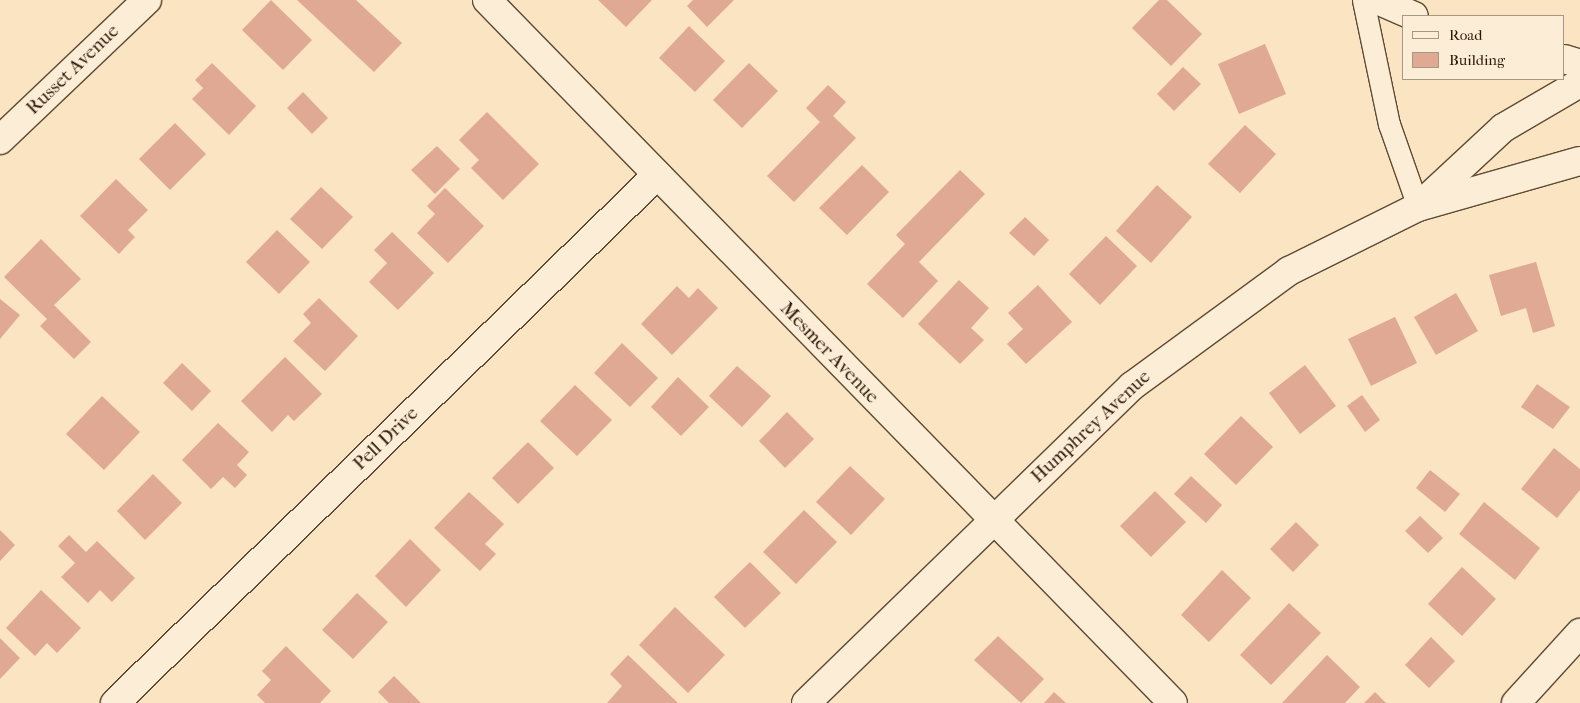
<!DOCTYPE html>
<html>
<head>
<meta charset="utf-8">
<style>
  body { margin:0 }
  #map { position:relative; width:1580px; height:703px; overflow:hidden; background:#fbe4c1; font-family:"IM FELL French Canon",serif }
  div>[style] { position:absolute }
  .building>* { inset:0; background:#dfa994 }
  .roads { filter:drop-shadow(1px 0 #5e4a34) drop-shadow(-1px 0 #5e4a34) drop-shadow(0 1px #5e4a34) drop-shadow(0 -1px #5e4a34) }
  .service>* { height:21px; margin:-10.5px; padding:0 10.5px; transform-origin:10.5px; border-radius:10.5px; background:#fcedd7 }
  .minor>* { height:28px; margin:-14px; padding:0 14px; transform-origin:14px; border-radius:14px; background:#fcedd7 }
  span { translate:-50% -50%; white-space:nowrap; text-align:center; line-height:1.15; -webkit-text-stroke:4.5px #fcedd7; paint-order:stroke }
  .street-label { font-size:19px; color:#2a1605 }
  .legend { position:absolute; left:1402px; top:15px; width:162px; height:65px; box-sizing:border-box; background:#fcedd7; border:1px solid #a89783; margin:0; padding:6px 9px; list-style:none; font-size:15px; color:#2a1605 }
  .legend li { display:flex; align-items:center; gap:10px; height:25px }
  .legend b { width:25px; border:1px solid #a89783 }
</style>
</head>
<body>
<div id="map">
  <div class="building">
    <div style="clip-path:polygon(271px 0,312px 40px,283px 70px,242px 30px)"></div>
    <div style="clip-path:polygon(297px 0,356px 0,402px 43px,374px 72px)"></div>
    <div style="clip-path:polygon(598px 0,652px 0,626px 27px)"></div>
    <div style="clip-path:polygon(693px 0,734px 0,707px 27px,687px 6px)"></div>
    <div style="clip-path:polygon(1159px 0,1167px 0,1202px 34px,1171px 66px,1132px 28px)"></div>
    <div style="clip-path:polygon(689px 26px,725px 61px,695px 92px,659px 58px)"></div>
    <div style="clip-path:polygon(1265px 44px,1286px 94px,1239px 114px,1218px 64px)"></div>
    <div style="clip-path:polygon(212px 63px,256px 106px,229px 135px,192px 99px,203px 88px,195px 80px)"></div>
    <div style="clip-path:polygon(749px 63px,778px 91px,742px 128px,713px 100px)"></div>
    <div style="clip-path:polygon(1183px 67px,1201px 84px,1174px 111px,1157px 94px)"></div>
    <div style="clip-path:polygon(828px 85px,846px 102px,833px 116px,856px 138px,794px 202px,767px 176px,820px 122px,806px 108px)"></div>
    <div style="clip-path:polygon(303px 92px,328px 118px,312px 134px,287px 108px)"></div>
    <div style="clip-path:polygon(487px 112px,539px 164px,503px 200px,471px 168px,479px 160px,459px 140px)"></div>
    <div style="clip-path:polygon(175px 123px,206px 154px,170px 190px,139px 159px)"></div>
    <div style="clip-path:polygon(1245px 125px,1276px 154px,1240px 193px,1208px 164px)"></div>
    <div style="clip-path:polygon(437px 146px,460px 169px,435px 194px,411px 170px)"></div>
    <div style="clip-path:polygon(862px 165px,889px 192px,847px 235px,819px 208px)"></div>
    <div style="clip-path:polygon(960px 170px,985px 194px,919px 262px,938px 281px,903px 318px,867px 284px,905px 244px,896px 235px)"></div>
    <div style="clip-path:polygon(116px 179px,148px 210px,128px 230px,135px 237px,119px 254px,80px 216px)"></div>
    <div style="clip-path:polygon(1157px 185px,1192px 217px,1151px 263px,1116px 231px)"></div>
    <div style="clip-path:polygon(321px 187px,353px 217px,322px 249px,290px 219px)"></div>
    <div style="clip-path:polygon(445px 188px,484px 226px,448px 263px,417px 233px,435px 214px,427px 206px)"></div>
    <div style="clip-path:polygon(1025px 217px,1049px 240px,1034px 256px,1009px 233px)"></div>
    <div style="clip-path:polygon(277px 230px,310px 262px,279px 294px,246px 262px)"></div>
    <div style="clip-path:polygon(392px 232px,434px 273px,398px 310px,369px 282px,387px 263px,374px 250px)"></div>
    <div style="clip-path:polygon(1106px 236px,1137px 266px,1100px 305px,1069px 274px)"></div>
    <div style="clip-path:polygon(41px 239px,81px 279px,54px 305px,91px 342px,74px 359px,40px 326px,47px 319px,4px 277px)"></div>
    <div style="clip-path:polygon(1536px 262px,1555px 326px,1533px 333px,1526px 308px,1501px 316px,1489px 275px)"></div>
    <div style="clip-path:polygon(959px 280px,989px 308px,971px 328px,984px 340px,960px 364px,918px 324px)"></div>
    <div style="clip-path:polygon(1038px 285px,1072px 322px,1026px 364px,1007px 344px,1023px 329px,1008px 313px)"></div>
    <div style="clip-path:polygon(677px 286px,689px 298px,698px 288px,718px 308px,672px 355px,641px 324px)"></div>
    <div style="clip-path:polygon(1456px 293px,1478px 331px,1436px 355px,1414px 317px)"></div>
    <div style="clip-path:polygon(319px 298px,358px 336px,325px 371px,293px 341px,311px 323px,303px 314px)"></div>
    <div style="clip-path:polygon(0 299px,20px 315px,0 339px)"></div>
    <div style="clip-path:polygon(1395px 317px,1417px 363px,1371px 386px,1348px 339px)"></div>
    <div style="clip-path:polygon(622px 343px,658px 378px,630px 407px,594px 373px)"></div>
    <div style="clip-path:polygon(285px 357px,322px 394px,294px 421px,288px 415px,272px 432px,241px 401px)"></div>
    <div style="clip-path:polygon(182px 363px,211px 391px,192px 411px,163px 383px)"></div>
    <div style="clip-path:polygon(1305px 365px,1336px 406px,1300px 434px,1269px 393px)"></div>
    <div style="clip-path:polygon(737px 366px,771px 396px,742px 427px,709px 396px)"></div>
    <div style="clip-path:polygon(678px 377px,709px 407px,681px 436px,651px 407px)"></div>
    <div style="clip-path:polygon(1537px 384px,1570px 407px,1553px 429px,1521px 407px)"></div>
    <div style="clip-path:polygon(575px 385px,612px 420px,577px 456px,540px 421px)"></div>
    <div style="clip-path:polygon(1362px 395px,1380px 420px,1365px 432px,1347px 406px)"></div>
    <div style="clip-path:polygon(102px 396px,140px 432px,104px 470px,66px 434px)"></div>
    <div style="clip-path:polygon(787px 412px,814px 439px,785px 468px,759px 441px)"></div>
    <div style="clip-path:polygon(1241px 416px,1273px 447px,1236px 485px,1204px 454px)"></div>
    <div style="clip-path:polygon(218px 423px,249px 452px,237px 465px,247px 475px,235px 488px,223px 477px,211px 489px,182px 460px)"></div>
    <div style="clip-path:polygon(528px 442px,554px 468px,518px 504px,492px 478px)"></div>
    <div style="clip-path:polygon(1554px 448px,1580px 469px,1580px 490px,1557px 518px,1521px 489px)"></div>
    <div style="clip-path:polygon(850px 466px,885px 499px,851px 535px,816px 502px)"></div>
    <div style="clip-path:polygon(1430px 470px,1460px 494px,1445px 512px,1416px 488px)"></div>
    <div style="clip-path:polygon(153px 474px,182px 503px,145px 540px,117px 511px)"></div>
    <div style="clip-path:polygon(1191px 476px,1222px 505px,1206px 523px,1174px 494px)"></div>
    <div style="clip-path:polygon(1155px 491px,1186px 522px,1151px 557px,1120px 526px)"></div>
    <div style="clip-path:polygon(469px 492px,504px 524px,485px 544px,496px 554px,480px 571px,434px 528px)"></div>
    <div style="clip-path:polygon(1484px 502px,1540px 548px,1515px 580px,1459px 534px)"></div>
    <div style="clip-path:polygon(804px 510px,837px 542px,796px 584px,763px 552px)"></div>
    <div style="clip-path:polygon(1420px 516px,1443px 538px,1428px 553px,1405px 531px)"></div>
    <div style="clip-path:polygon(1296px 522px,1319px 545px,1293px 572px,1270px 549px)"></div>
    <div style="clip-path:polygon(0 530px,15px 545px,0 561px)"></div>
    <div style="clip-path:polygon(69px 535px,86px 552px,97px 541px,135px 578px,112px 602px,100px 590px,88px 603px,61px 577px,75px 563px,58px 546px)"></div>
    <div style="clip-path:polygon(410px 539px,441px 570px,406px 607px,375px 576px)"></div>
    <div style="clip-path:polygon(750px 562px,781px 593px,745px 628px,714px 597px)"></div>
    <div style="clip-path:polygon(1462px 567px,1496px 599px,1462px 636px,1428px 604px)"></div>
    <div style="clip-path:polygon(1222px 570px,1251px 598px,1209px 642px,1181px 615px)"></div>
    <div style="clip-path:polygon(41px 590px,81px 628px,57px 653px,47px 643px,35px 656px,6px 628px)"></div>
    <div style="clip-path:polygon(357px 593px,388px 622px,353px 659px,322px 630px)"></div>
    <div style="clip-path:polygon(1289px 603px,1321px 633px,1271px 685px,1240px 655px)"></div>
    <div style="clip-path:polygon(675px 607px,725px 655px,688px 693px,639px 645px)"></div>
    <div style="clip-path:polygon(998px 636px,1044px 679px,1021px 703px,974px 660px)"></div>
    <div style="clip-path:polygon(1431px 637px,1455px 661px,1429px 688px,1405px 665px)"></div>
    <div style="clip-path:polygon(0 638px,20px 658px,0 679px)"></div>
    <div style="clip-path:polygon(286px 646px,331px 691px,320px 703px,265px 703px,257px 695px,271px 680px,262px 671px)"></div>
    <div style="clip-path:polygon(628px 655px,678px 703px,607px 703px,622px 686px,610px 674px)"></div>
    <div style="clip-path:polygon(1327px 655px,1360px 687px,1345px 703px,1282px 703px)"></div>
    <div style="clip-path:polygon(394px 676px,421px 703px,389px 703px,378px 692px)"></div>
    <div style="clip-path:polygon(1054px 692px,1066px 703px,1044px 703px)"></div>
    <div style="clip-path:polygon(1375px 692px,1386px 703px,1364px 703px)"></div>
  </div>
  <div class="roads">
    <div class="service">
      <div style="left:1363px;top:0;width:127px;rotate:78.2deg"></div>
      <div style="left:1389px;top:124px;width:88px;rotate:70.7deg"></div>
    </div>
    <div class="minor">
      <div style="left:487px;top:0;width:982px;rotate:45.7deg"></div>
      <div style="left:1377px;top:0;width:40px;rotate:23.4deg"></div>
      <div style="left:1564px;top:59px;width:17px;rotate:17deg"></div>
      <div style="left:1580px;top:83px;width:89px;rotate:149.7deg"></div>
      <div style="left:1503px;top:128px;width:116px;rotate:137.1deg"></div>
      <div style="left:1418px;top:207px;width:168px;rotate:-15.9deg"></div>
      <div style="left:0;top:140px;width:203px;rotate:-43.6deg"></div>
      <div style="left:115px;top:703px;width:757px;rotate:-44.25deg"></div>
      <div style="left:806px;top:703px;width:455px;rotate:-44.2deg"></div>
      <div style="left:1132px;top:386px;width:195px;rotate:-36.2deg"></div>
      <div style="left:1289px;top:271px;width:144px;rotate:-26.4deg"></div>
      <div style="left:1516px;top:703px;width:95px;rotate:-47.6deg"></div>
    </div>
  </div>
  <div class="street-label">
    <span style="left:73px;top:70px;rotate:-44deg">Russet Avenue</span>
    <span style="left:829px;top:353px;rotate:46deg">Mesmer Avenue</span>
    <span style="left:1091px;top:427px;rotate:-43deg">Humphrey Avenue</span>
    <span style="left:386px;top:439px;rotate:-44deg">Pell Drive</span>
  </div>
  <ul class="legend">
  <li><b style="height:6px;background:#fcedd7"></b>Road</li>
  <li><b style="height:14px;background:#dfa994"></b>Building</li>
  </ul>
</div>
</body>
</html>
